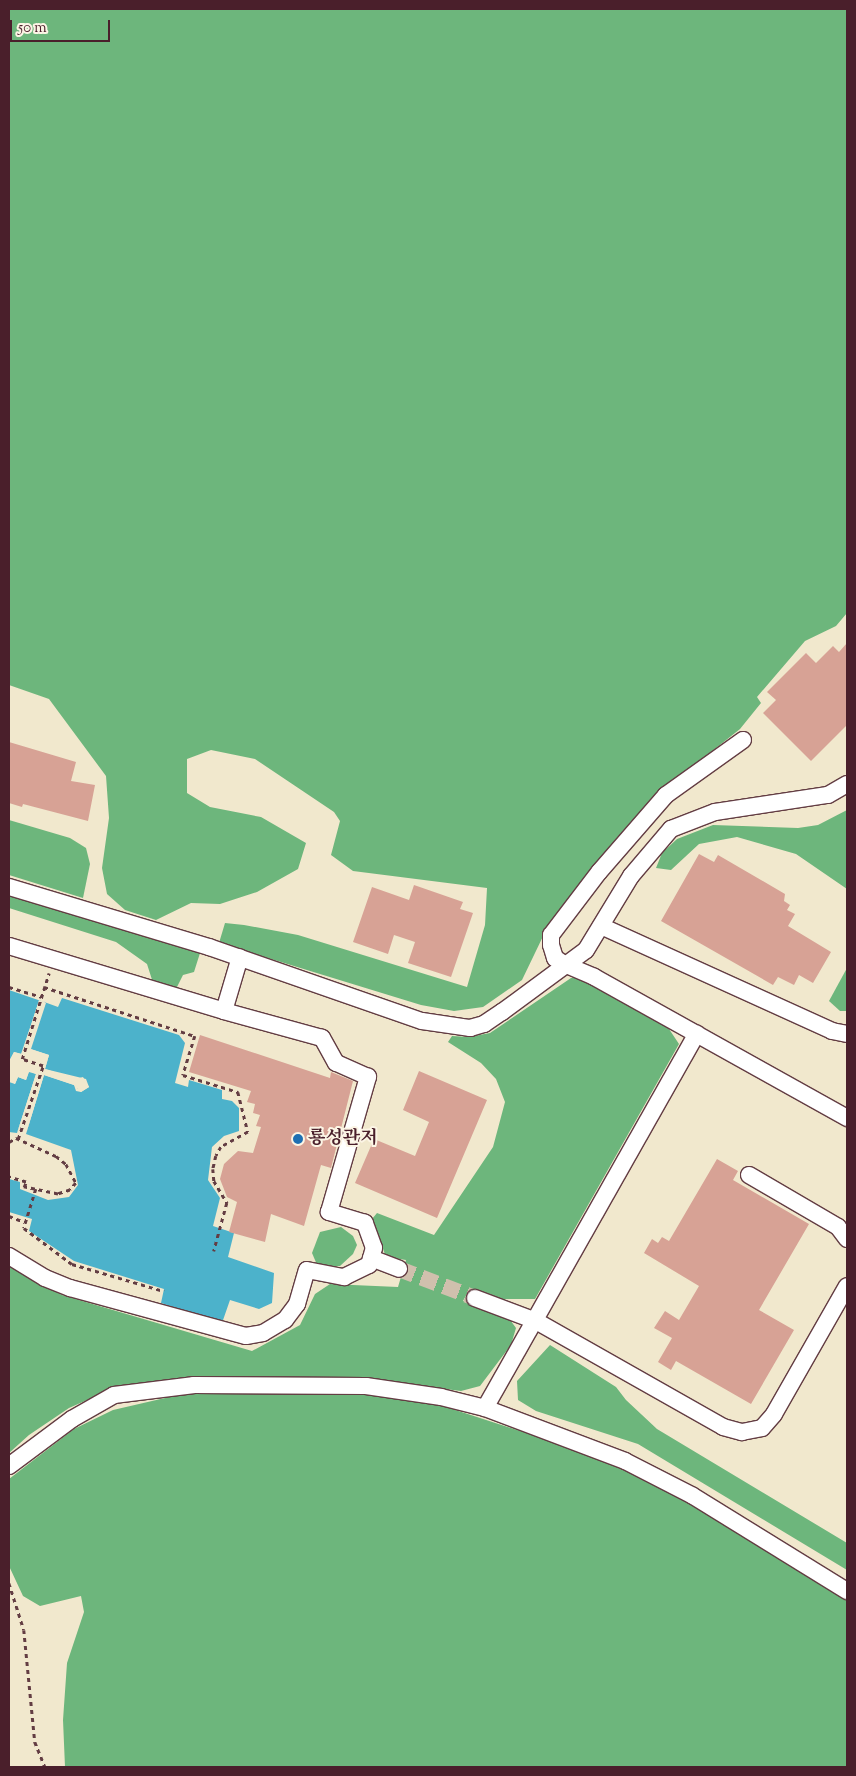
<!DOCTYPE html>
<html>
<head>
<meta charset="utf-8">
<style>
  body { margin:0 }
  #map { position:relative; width:856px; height:1776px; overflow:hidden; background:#f1e8cd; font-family:"Sorts Mill Goudy","Noto Serif KR",serif }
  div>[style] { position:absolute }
  .forest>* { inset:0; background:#6db67c }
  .water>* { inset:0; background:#4cb2cb }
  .pier>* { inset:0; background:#f1e8cd }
  .building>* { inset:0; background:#d7a295 }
  .minor-tunnel>* { height:16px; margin-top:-8px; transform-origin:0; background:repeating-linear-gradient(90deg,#d0c0ad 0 16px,transparent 0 24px) }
  .path>* { height:2.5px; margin-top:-1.25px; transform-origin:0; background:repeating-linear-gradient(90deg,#633d43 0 4px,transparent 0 8px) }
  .roads { filter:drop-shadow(1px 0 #633d43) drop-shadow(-1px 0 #633d43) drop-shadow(0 1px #633d43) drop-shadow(0 -1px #633d43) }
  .minor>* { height:16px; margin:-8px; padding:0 8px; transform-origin:8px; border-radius:8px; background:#fff }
  .dots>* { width:14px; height:14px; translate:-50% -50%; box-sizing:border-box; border:2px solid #fcf5e5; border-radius:50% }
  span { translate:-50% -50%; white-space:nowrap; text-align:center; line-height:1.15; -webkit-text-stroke:4px #fcf5e5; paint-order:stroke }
  .poi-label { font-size:18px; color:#4a1f2b; font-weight:700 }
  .left { translate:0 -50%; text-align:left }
  .frame { position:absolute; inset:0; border:10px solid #4a1f2b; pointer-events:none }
  .scale { position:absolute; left:10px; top:20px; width:100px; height:22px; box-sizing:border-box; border:2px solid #4a1f2b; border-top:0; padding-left:6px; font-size:15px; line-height:18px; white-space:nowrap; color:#4a1f2b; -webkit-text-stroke:4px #fcf5e5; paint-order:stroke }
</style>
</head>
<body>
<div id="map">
  <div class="forest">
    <div style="clip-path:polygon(9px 9px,847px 9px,847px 613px,836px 626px,805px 641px,757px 697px,761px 703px,740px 729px,667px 787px,547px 928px,522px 980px,483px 1007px,454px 1011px,421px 1005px,219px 943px,225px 923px,244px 925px,298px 935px,467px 987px,485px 925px,487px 888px,353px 871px,331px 855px,340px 821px,334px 812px,255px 759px,211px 750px,187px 759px,187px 793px,210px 807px,261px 817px,306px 843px,298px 869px,257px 892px,220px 904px,191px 903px,156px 920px,125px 910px,107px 894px,102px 868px,109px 818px,106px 776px,49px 699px,9px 685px)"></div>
    <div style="clip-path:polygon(847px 810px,847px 889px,796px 854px,737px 837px,699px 844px,671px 870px,656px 868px,662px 853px,677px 839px,713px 825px,798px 828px,818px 825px)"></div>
    <div style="clip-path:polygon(9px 820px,70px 838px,86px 848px,90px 864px,83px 898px,9px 875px)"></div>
    <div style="clip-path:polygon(9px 895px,200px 953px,194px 972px,183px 975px,175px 991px,154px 986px,147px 964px,116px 942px,9px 908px)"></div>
    <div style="clip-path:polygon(847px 968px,847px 1011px,840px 1011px,829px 1001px)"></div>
    <div style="clip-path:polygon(571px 978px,591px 978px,669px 1029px,679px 1044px,535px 1299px,497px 1299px,481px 1291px,469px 1290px,463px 1301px,508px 1317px,516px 1328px,511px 1345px,480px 1386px,461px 1391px,366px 1379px,193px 1377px,119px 1386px,69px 1408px,29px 1435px,9px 1453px,9px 1261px,24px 1275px,62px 1295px,252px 1351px,300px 1325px,315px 1294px,330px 1284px,398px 1287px,406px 1260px,386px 1257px,372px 1219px,377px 1213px,434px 1235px,493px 1147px,505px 1102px,496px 1079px,481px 1063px,448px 1042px,452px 1036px,469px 1037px,490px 1033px)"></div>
    <div style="clip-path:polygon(341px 1227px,353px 1236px,357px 1245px,353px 1254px,340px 1266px,318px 1267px,312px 1253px,320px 1232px)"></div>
    <div style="clip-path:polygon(550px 1345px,616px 1387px,626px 1400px,657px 1429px,847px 1543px,847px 1570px,638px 1444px,536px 1411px,518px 1400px,517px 1381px)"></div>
    <div style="clip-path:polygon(191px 1392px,364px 1392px,440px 1405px,560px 1444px,627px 1471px,691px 1502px,847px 1600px,847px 1767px,65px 1767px,63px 1720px,67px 1663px,84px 1612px,81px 1596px,40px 1606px,23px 1596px,9px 1566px,9px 1479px,74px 1429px,113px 1410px)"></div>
  </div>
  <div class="water">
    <div style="clip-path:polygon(9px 990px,47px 1003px,58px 1007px,62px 998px,179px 1035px,185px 1043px,175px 1083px,188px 1087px,189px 1080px,222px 1090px,222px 1099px,232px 1101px,239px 1108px,239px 1131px,224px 1136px,212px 1147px,208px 1180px,220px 1198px,213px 1226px,234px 1233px,228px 1257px,274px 1273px,272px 1303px,259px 1309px,230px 1300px,222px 1323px,161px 1303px,164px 1289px,74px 1261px,29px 1231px,32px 1219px,9px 1212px,9px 1179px,20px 1182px,20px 1189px,48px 1200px,69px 1197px,78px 1185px,71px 1150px,26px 1134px,44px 1075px,74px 1085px,81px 1092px,89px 1087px,86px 1079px,45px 1069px,49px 1055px,30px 1049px,45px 1002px,39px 1001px,21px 1054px,14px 1052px,9px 1061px)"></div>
    <div style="clip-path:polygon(29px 1071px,36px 1074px,17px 1133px,9px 1132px,9px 1082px,15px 1084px,18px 1077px,26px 1080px)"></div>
  </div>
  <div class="pier">
    <div style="clip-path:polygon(39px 1000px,46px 1003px,31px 1049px,49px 1055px,45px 1069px,76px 1079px,83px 1077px,89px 1087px,81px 1092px,76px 1091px,74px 1085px,44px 1075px,26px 1134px,42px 1073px,75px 1083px,78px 1089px,86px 1086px,82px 1079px,75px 1081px,43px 1071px,46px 1057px,28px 1050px,41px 1004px,24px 1055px,15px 1055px,13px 1063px,9px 1063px,14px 1052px,22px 1054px)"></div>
    <div style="clip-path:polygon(27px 1069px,39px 1074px,17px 1133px,36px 1074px,29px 1072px,26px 1080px,18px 1077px,15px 1084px,9px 1080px,14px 1081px,17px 1075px,24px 1077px)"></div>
  </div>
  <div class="building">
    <div style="clip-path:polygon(847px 643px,847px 725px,811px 761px,763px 713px,776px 700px,767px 692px,806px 653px,816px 663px,833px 646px,839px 652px)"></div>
    <div style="clip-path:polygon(9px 742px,76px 762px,71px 781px,95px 785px,88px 821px,23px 804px,22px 807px,9px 803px)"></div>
    <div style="clip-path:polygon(699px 854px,714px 862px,718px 855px,785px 894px,784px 901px,790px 905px,787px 910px,795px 914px,788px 926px,831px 952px,813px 983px,799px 975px,794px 985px,778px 977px,773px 985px,661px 921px)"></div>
    <div style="clip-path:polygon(414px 885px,463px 902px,460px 909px,473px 913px,451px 977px,408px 963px,415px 942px,394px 935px,388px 954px,353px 942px,372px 887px,409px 900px)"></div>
    <div style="clip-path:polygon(200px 1035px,330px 1078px,331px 1072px,353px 1081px,331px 1168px,321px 1165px,304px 1226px,271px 1214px,265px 1242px,229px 1232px,237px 1202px,227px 1197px,220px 1179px,224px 1164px,238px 1151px,253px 1153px,261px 1127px,256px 1126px,260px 1115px,253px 1113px,255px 1104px,247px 1102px,251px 1091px,189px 1072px)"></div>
    <div style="clip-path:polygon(419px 1071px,487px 1100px,437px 1218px,355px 1183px,374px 1139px,415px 1156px,429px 1122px,403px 1110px)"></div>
    <div style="clip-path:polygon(717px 1159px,738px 1171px,733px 1180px,809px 1224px,759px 1310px,794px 1330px,751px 1404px,676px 1361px,671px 1370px,658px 1362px,672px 1338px,654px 1328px,665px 1311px,679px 1320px,699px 1286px,644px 1253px,652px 1239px,658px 1243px,662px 1237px,669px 1241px)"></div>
  </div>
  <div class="minor-tunnel">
    <div style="left:399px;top:1269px;width:81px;rotate:20.9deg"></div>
  </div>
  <div class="path">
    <div style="left:9px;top:987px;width:34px;rotate:17deg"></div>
    <div style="left:44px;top:987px;width:159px;rotate:18deg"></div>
    <div style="left:195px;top:1036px;width:41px;rotate:107.1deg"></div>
    <div style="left:183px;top:1075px;width:58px;rotate:17.2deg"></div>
    <div style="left:238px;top:1092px;width:41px;rotate:76deg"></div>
    <div style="left:248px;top:1132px;width:31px;rotate:151deg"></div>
    <div style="left:221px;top:1147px;width:10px;rotate:119deg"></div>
    <div style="left:216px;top:1156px;width:13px;rotate:103deg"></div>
    <div style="left:213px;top:1169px;width:12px;rotate:85deg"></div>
    <div style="left:214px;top:1181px;width:26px;rotate:59deg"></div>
    <div style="left:227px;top:1203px;width:50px;rotate:105.2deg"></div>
    <div style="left:18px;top:1139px;width:77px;rotate:-71.1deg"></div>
    <div style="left:43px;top:1066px;width:22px;rotate:-162deg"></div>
    <div style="left:22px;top:1059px;width:90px;rotate:-72.6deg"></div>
    <div style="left:9px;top:1142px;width:8px;rotate:-30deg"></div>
    <div style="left:16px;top:1138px;width:44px;rotate:24.2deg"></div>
    <div style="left:56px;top:1156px;width:13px;rotate:39deg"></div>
    <div style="left:66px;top:1164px;width:21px;rotate:62deg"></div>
    <div style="left:76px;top:1183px;width:9px;rotate:131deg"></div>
    <div style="left:70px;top:1190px;width:13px;rotate:162deg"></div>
    <div style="left:58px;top:1194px;width:35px;rotate:-168deg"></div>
    <div style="left:24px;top:1187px;width:5px;rotate:-68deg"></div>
    <div style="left:26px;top:1182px;width:18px;rotate:-164deg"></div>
    <div style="left:36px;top:1189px;width:41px;rotate:107.1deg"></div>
    <div style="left:24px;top:1228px;width:60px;rotate:36.9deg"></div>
    <div style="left:72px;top:1264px;width:96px;rotate:16.4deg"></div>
    <div style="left:9px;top:1216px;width:17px;rotate:21deg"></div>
    <div style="left:9px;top:1583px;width:49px;rotate:72.3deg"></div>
    <div style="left:24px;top:1630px;width:113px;rotate:84.4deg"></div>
    <div style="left:35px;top:1742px;width:27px;rotate:68deg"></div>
  </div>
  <div class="roads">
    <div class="minor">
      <div style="left:743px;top:740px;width:95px;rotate:144.5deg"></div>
      <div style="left:666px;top:795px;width:102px;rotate:131deg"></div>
      <div style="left:599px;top:872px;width:79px;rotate:127.3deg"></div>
      <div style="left:551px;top:935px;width:10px;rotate:90deg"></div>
      <div style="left:551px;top:945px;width:14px;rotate:73deg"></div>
      <div style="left:555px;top:958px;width:11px;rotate:34deg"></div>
      <div style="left:564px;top:964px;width:33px;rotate:23deg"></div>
      <div style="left:594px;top:977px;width:290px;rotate:29.1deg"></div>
      <div style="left:9px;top:887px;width:209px;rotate:16.7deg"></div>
      <div style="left:209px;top:947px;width:225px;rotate:19.2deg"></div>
      <div style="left:422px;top:1021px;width:49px;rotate:8.3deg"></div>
      <div style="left:470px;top:1028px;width:15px;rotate:-16deg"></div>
      <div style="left:484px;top:1024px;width:22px;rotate:-34deg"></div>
      <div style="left:502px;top:1012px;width:104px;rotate:-36.4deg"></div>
      <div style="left:586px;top:950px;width:87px;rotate:-58.7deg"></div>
      <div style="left:631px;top:876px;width:62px;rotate:-49.6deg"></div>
      <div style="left:671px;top:829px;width:47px;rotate:-21.1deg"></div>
      <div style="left:715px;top:812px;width:114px;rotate:-8.6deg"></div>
      <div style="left:828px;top:795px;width:22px;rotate:-30deg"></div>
      <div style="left:601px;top:926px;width:254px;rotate:24.4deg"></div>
      <div style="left:832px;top:1031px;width:15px;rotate:11deg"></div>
      <div style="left:9px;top:946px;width:225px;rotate:16.8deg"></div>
      <div style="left:749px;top:1175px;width:103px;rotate:30.3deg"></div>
      <div style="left:838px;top:1227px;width:15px;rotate:53deg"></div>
      <div style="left:9px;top:1256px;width:42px;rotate:31.4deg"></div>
      <div style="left:45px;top:1278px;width:27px;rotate:22deg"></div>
      <div style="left:70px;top:1288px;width:182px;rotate:15.3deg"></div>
      <div style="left:246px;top:1336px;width:17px;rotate:-10deg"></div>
      <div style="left:263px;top:1333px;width:26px;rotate:-31deg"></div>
      <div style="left:285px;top:1320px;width:20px;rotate:-53deg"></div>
      <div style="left:297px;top:1304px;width:35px;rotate:-74deg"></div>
      <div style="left:307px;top:1270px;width:38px;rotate:11deg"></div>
      <div style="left:344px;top:1277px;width:28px;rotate:-26deg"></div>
      <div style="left:369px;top:1265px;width:18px;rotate:-74deg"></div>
      <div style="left:374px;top:1248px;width:27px;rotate:-110deg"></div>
      <div style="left:365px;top:1223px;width:38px;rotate:-163deg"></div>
      <div style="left:329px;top:1212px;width:141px;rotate:-73.9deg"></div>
      <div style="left:368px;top:1077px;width:35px;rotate:-156deg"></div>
      <div style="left:336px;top:1063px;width:29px;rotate:-119deg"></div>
      <div style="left:322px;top:1038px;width:102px;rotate:-164.6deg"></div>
      <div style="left:224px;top:1011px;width:56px;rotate:-73.5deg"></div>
      <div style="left:371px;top:1258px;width:30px;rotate:21deg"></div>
      <div style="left:475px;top:1298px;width:65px;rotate:20.7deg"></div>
      <div style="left:536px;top:1321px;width:215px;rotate:29.5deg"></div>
      <div style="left:723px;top:1427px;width:20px;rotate:15deg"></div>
      <div style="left:742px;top:1432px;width:20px;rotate:-11deg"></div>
      <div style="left:762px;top:1428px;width:18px;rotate:-49deg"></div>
      <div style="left:774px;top:1414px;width:147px;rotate:-60.3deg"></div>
      <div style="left:485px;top:1408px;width:430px;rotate:-60.5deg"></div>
      <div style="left:9px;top:1466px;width:79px;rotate:-36.7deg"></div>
      <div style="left:72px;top:1419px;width:48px;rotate:-29.7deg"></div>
      <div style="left:114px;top:1395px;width:81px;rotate:-7.1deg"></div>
      <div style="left:194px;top:1385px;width:172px;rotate:0.3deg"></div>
      <div style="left:366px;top:1386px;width:76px;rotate:8.3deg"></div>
      <div style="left:441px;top:1397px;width:45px;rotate:14deg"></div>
      <div style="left:485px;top:1408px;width:150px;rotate:20.7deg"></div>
      <div style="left:625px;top:1461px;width:76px;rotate:27.2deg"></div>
      <div style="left:693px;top:1496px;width:181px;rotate:31.7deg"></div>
    </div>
  </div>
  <div class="dots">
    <div style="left:298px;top:1139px;background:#1f6fb2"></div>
  </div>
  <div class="poi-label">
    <span class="left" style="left:308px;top:1139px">룡성관저</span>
  </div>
  <div class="frame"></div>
  <div class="scale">50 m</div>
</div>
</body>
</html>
